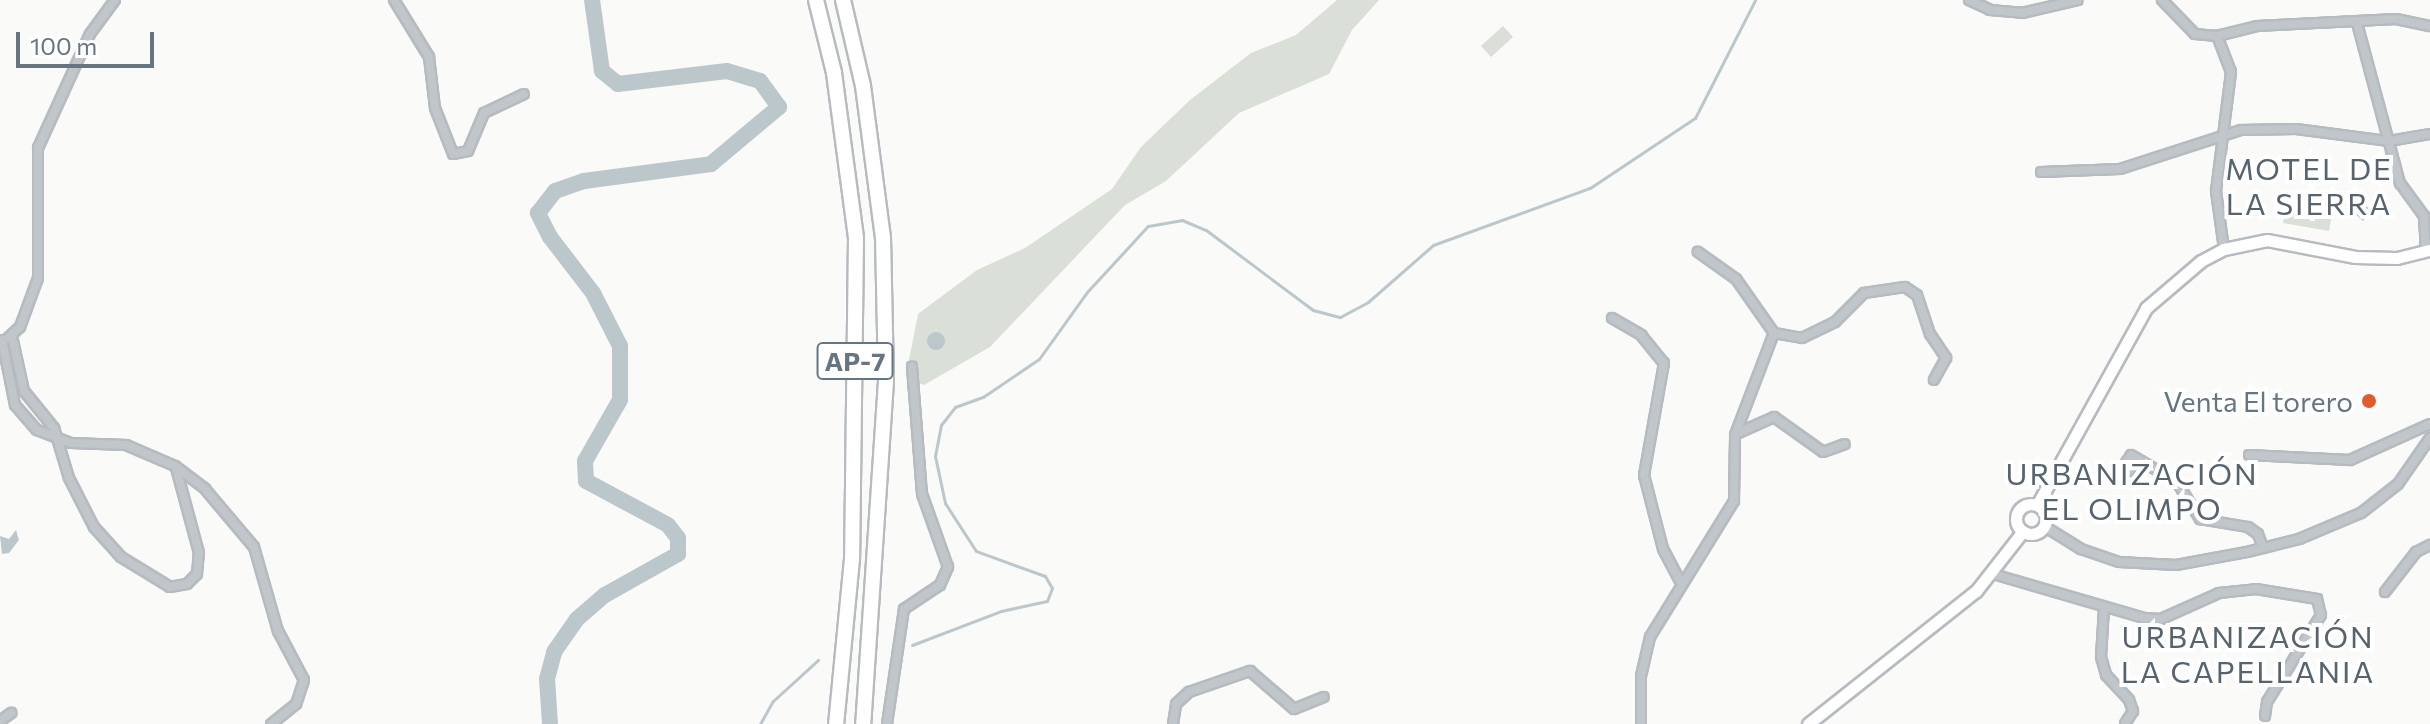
<!DOCTYPE html>
<html>
<head>
<meta charset="utf-8">
<style>
  body { margin:0 }
  #map { position:relative; width:2430px; height:724px; overflow:hidden; background:#fafaf8; font-family:Commissioner,sans-serif }
  div>[style] { position:absolute }
  .green>* { inset:0; background:#dadfd7 }
  .water>* { inset:0; background:#bcc7cc }
  .round { border-radius:50% }
  .stream>* { height:3px; margin:-1.5px; padding:0 1.5px; transform-origin:1.5px; border-radius:1.5px; background:#bcc7cc }
  .river>* { height:16px; margin:-8px; padding:0 8px; transform-origin:8px; border-radius:8px; background:#bcc7cc }
  .roads { filter:drop-shadow(2px 0 #b6bbc0) drop-shadow(-2px 0 #b6bbc0) drop-shadow(0 2px #b6bbc0) drop-shadow(0 -2px #b6bbc0) }
  .street>* { height:8px; margin:-4px; padding:0 4px; transform-origin:4px; border-radius:4px; background:#c1c6ca }
  .secondary>* { height:11px; margin:-5.5px; padding:0 5.5px; transform-origin:5.5px; border-radius:5.5px; background:#fff }
  .secondary>.ring { margin:-5.5px; padding:0; box-sizing:content-box; background:none; border:11px solid #fff; border-radius:50% }
  .highway>* { height:14px; margin:-7px; padding:0 7px; transform-origin:7px; border-radius:7px; background:#fff }
  .dots>* { width:22px; height:22px; translate:-50% -50%; box-sizing:border-box; border:4px solid #fff; border-radius:50% }
  span { translate:-50% -50%; white-space:nowrap; text-align:center; line-height:1.15; -webkit-text-stroke:8px #fff; paint-order:stroke }
  .shield-label span { padding:2px 6px; background:#fff; border:2px solid; border-radius:6px; -webkit-text-stroke-width:0 }
  .shield-label { font-size:26px; color:#657582; font-weight:700 }
  .poi-label { font-size:28px; color:#657582 }
  .right { translate:-100% -50%; text-align:right }
  .neighbourhood-label { font-size:30px; color:#57636d; letter-spacing:2px }
  .scale { position:absolute; left:16px; top:32px; width:138px; height:36px; box-sizing:border-box; border:4px solid #657582; border-top:0; padding-left:10px; font-size:24px; line-height:28px; white-space:nowrap; color:#657582; -webkit-text-stroke:6px #fff; paint-order:stroke }
</style>
</head>
<body>
<div id="map">
  <div class="green">
    <div style="clip-path:polygon(1337px 0,1379px 0,1352px 30px,1329px 74px,1239px 113px,1166px 181px,1125px 205px,990px 347px,924px 385px,914px 381px,907px 370px,918px 314px,977px 270px,1025px 248px,1112px 189px,1141px 147px,1190px 100px,1251px 53px,1296px 35px)"></div>
    <div style="clip-path:polygon(1503px 26px,1513px 37px,1491px 57px,1481px 46px)"></div>
    <div style="clip-path:polygon(2287px 201px,2333px 209px,2329px 231px,2283px 223px)"></div>
  </div>
  <div class="water">
    <div style="clip-path:polygon(2351px 193px,2372px 211px,2363px 221px,2342px 202px)"></div>
    <div class="round" style="left:927px;top:332px;width:18px;height:18px"></div>
    <div style="clip-path:polygon(16px 530px,19px 540px,9px 553px,2px 554px,0 536px,9px 539px)"></div>
  </div>
  <div class="stream">
    <div style="left:912px;top:645px;width:95px;rotate:-20.9deg"></div>
    <div style="left:1001px;top:611px;width:47px;rotate:-12.3deg"></div>
    <div style="left:1047px;top:601px;width:14px;rotate:-69deg"></div>
    <div style="left:1052px;top:588px;width:14px;rotate:-120deg"></div>
    <div style="left:1045px;top:576px;width:73px;rotate:-160.1deg"></div>
    <div style="left:976px;top:551px;width:57px;rotate:-122.9deg"></div>
    <div style="left:945px;top:503px;width:48px;rotate:-102deg"></div>
    <div style="left:935px;top:456px;width:32px;rotate:-79deg"></div>
    <div style="left:941px;top:425px;width:23px;rotate:-52deg"></div>
    <div style="left:955px;top:407px;width:30px;rotate:-20deg"></div>
    <div style="left:983px;top:397px;width:68px;rotate:-34.2deg"></div>
    <div style="left:1039px;top:359px;width:82px;rotate:-54.4deg"></div>
    <div style="left:1087px;top:292px;width:90px;rotate:-47.3deg"></div>
    <div style="left:1148px;top:226px;width:35px;rotate:-10deg"></div>
    <div style="left:1182px;top:220px;width:26px;rotate:23deg"></div>
    <div style="left:1206px;top:230px;width:134px;rotate:36.8deg"></div>
    <div style="left:1313px;top:310px;width:28px;rotate:15deg"></div>
    <div style="left:1340px;top:317px;width:32px;rotate:-28deg"></div>
    <div style="left:1368px;top:302px;width:86px;rotate:-41.2deg"></div>
    <div style="left:1433px;top:245px;width:167px;rotate:-20deg"></div>
    <div style="left:1590px;top:188px;width:126px;rotate:-33.7deg"></div>
    <div style="left:1695px;top:118px;width:132px;rotate:-63deg"></div>
    <div style="left:760px;top:724px;width:26px;rotate:-61deg"></div>
    <div style="left:773px;top:701px;width:61px;rotate:-42.3deg"></div>
  </div>
  <div class="river">
    <div style="left:550px;top:724px;width:45px;rotate:-93.8deg"></div>
    <div style="left:547px;top:679px;width:28px;rotate:-75deg"></div>
    <div style="left:554px;top:652px;width:40px;rotate:-55.1deg"></div>
    <div style="left:577px;top:619px;width:37px;rotate:-41deg"></div>
    <div style="left:605px;top:595px;width:84px;rotate:-29.3deg"></div>
    <div style="left:678px;top:554px;width:16px;rotate:-90deg"></div>
    <div style="left:678px;top:538px;width:16px;rotate:-128deg"></div>
    <div style="left:668px;top:525px;width:93px;rotate:-151.8deg"></div>
    <div style="left:586px;top:481px;width:20px;rotate:-93deg"></div>
    <div style="left:585px;top:461px;width:70px;rotate:-60.2deg"></div>
    <div style="left:620px;top:400px;width:54px;rotate:-90deg"></div>
    <div style="left:620px;top:346px;width:59px;rotate:-117deg"></div>
    <div style="left:593px;top:293px;width:71px;rotate:-127.5deg"></div>
    <div style="left:550px;top:237px;width:27px;rotate:-117deg"></div>
    <div style="left:538px;top:213px;width:28px;rotate:-52deg"></div>
    <div style="left:555px;top:191px;width:31px;rotate:-19deg"></div>
    <div style="left:584px;top:181px;width:128px;rotate:-7.6deg"></div>
    <div style="left:711px;top:164px;width:89px;rotate:-40deg"></div>
    <div style="left:779px;top:107px;width:32px;rotate:-126deg"></div>
    <div style="left:760px;top:81px;width:34px;rotate:-163deg"></div>
    <div style="left:727px;top:71px;width:110px;rotate:173.2deg"></div>
    <div style="left:618px;top:84px;width:21px;rotate:-141deg"></div>
    <div style="left:602px;top:71px;width:72px;rotate:-98deg"></div>
  </div>
  <div class="roads">
    <div class="street">
      <div style="left:394px;top:0;width:67px;rotate:58.4deg"></div>
      <div style="left:429px;top:57px;width:51px;rotate:83.3deg"></div>
      <div style="left:435px;top:108px;width:49px;rotate:68.6deg"></div>
      <div style="left:453px;top:154px;width:15px;rotate:-11deg"></div>
      <div style="left:468px;top:151px;width:41px;rotate:-67.2deg"></div>
      <div style="left:484px;top:113px;width:44px;rotate:-25.4deg"></div>
      <div style="left:1969px;top:0;width:23px;rotate:25deg"></div>
      <div style="left:1990px;top:10px;width:32px;rotate:5deg"></div>
      <div style="left:2022px;top:13px;width:57px;rotate:-13.1deg"></div>
      <div style="left:2162px;top:0;width:47px;rotate:45.9deg"></div>
      <div style="left:2195px;top:34px;width:22px;rotate:5deg"></div>
      <div style="left:2357px;top:23px;width:166px;rotate:75deg"></div>
      <div style="left:2400px;top:183px;width:41px;rotate:54deg"></div>
      <div style="left:2424px;top:216px;width:36px;rotate:87deg"></div>
      <div style="left:2041px;top:172px;width:79px;rotate:-2.2deg"></div>
      <div style="left:2120px;top:169px;width:127px;rotate:-17.9deg"></div>
      <div style="left:2241px;top:130px;width:55px;rotate:-1deg"></div>
      <div style="left:2296px;top:129px;width:94px;rotate:7.4deg"></div>
      <div style="left:2389px;top:141px;width:42px;rotate:-9.7deg"></div>
      <div style="left:2224px;top:249px;width:59px;rotate:-97.9deg"></div>
      <div style="left:2216px;top:191px;width:120px;rotate:-82.8deg"></div>
      <div style="left:2231px;top:72px;width:39px;rotate:-111deg"></div>
      <div style="left:2217px;top:36px;width:41px;rotate:-14deg"></div>
      <div style="left:2257px;top:26px;width:139px;rotate:-2.9deg"></div>
      <div style="left:2396px;top:19px;width:35px;rotate:12deg"></div>
      <div style="left:1612px;top:318px;width:34px;rotate:30deg"></div>
      <div style="left:1641px;top:335px;width:36px;rotate:51deg"></div>
      <div style="left:1664px;top:363px;width:114px;rotate:100.1deg"></div>
      <div style="left:1644px;top:475px;width:76px;rotate:75.6deg"></div>
      <div style="left:1663px;top:549px;width:36px;rotate:62deg"></div>
      <div style="left:1774px;top:333px;width:28px;rotate:10deg"></div>
      <div style="left:1802px;top:338px;width:37px;rotate:-26deg"></div>
      <div style="left:1835px;top:322px;width:41px;rotate:-45deg"></div>
      <div style="left:1864px;top:293px;width:41px;rotate:-8.3deg"></div>
      <div style="left:1905px;top:287px;width:14px;rotate:34deg"></div>
      <div style="left:1917px;top:295px;width:41px;rotate:71.6deg"></div>
      <div style="left:1930px;top:334px;width:29px;rotate:56deg"></div>
      <div style="left:1946px;top:358px;width:25px;rotate:119deg"></div>
      <div style="left:12px;top:336px;width:56px;rotate:77.7deg"></div>
      <div style="left:24px;top:391px;width:48px;rotate:51deg"></div>
      <div style="left:54px;top:428px;width:52px;rotate:73.3deg"></div>
      <div style="left:69px;top:478px;width:55px;rotate:63deg"></div>
      <div style="left:94px;top:527px;width:40px;rotate:48deg"></div>
      <div style="left:121px;top:557px;width:57px;rotate:31.5deg"></div>
      <div style="left:170px;top:587px;width:17px;rotate:-10deg"></div>
      <div style="left:187px;top:584px;width:14px;rotate:-45deg"></div>
      <div style="left:197px;top:574px;width:21px;rotate:-85deg"></div>
      <div style="left:199px;top:553px;width:88px;rotate:-105.1deg"></div>
      <div style="left:8px;top:338px;width:16px;rotate:-43deg"></div>
      <div style="left:20px;top:327px;width:52px;rotate:-69.8deg"></div>
      <div style="left:38px;top:278px;width:130px;rotate:-90deg"></div>
      <div style="left:38px;top:148px;width:125px;rotate:-65.5deg"></div>
      <div style="left:90px;top:34px;width:42px;rotate:-53.7deg"></div>
      <div style="left:2px;top:340px;width:66px;rotate:78.7deg"></div>
      <div style="left:15px;top:405px;width:33px;rotate:49deg"></div>
      <div style="left:37px;top:430px;width:36px;rotate:21deg"></div>
      <div style="left:71px;top:443px;width:55px;rotate:2.1deg"></div>
      <div style="left:126px;top:445px;width:53px;rotate:23.2deg"></div>
      <div style="left:175px;top:466px;width:38px;rotate:37deg"></div>
      <div style="left:205px;top:489px;width:76px;rotate:49.8deg"></div>
      <div style="left:254px;top:547px;width:87px;rotate:74.1deg"></div>
      <div style="left:278px;top:631px;width:55px;rotate:62deg"></div>
      <div style="left:304px;top:680px;width:25px;rotate:108deg"></div>
      <div style="left:296px;top:704px;width:32px;rotate:141deg"></div>
      <div style="left:1736px;top:434px;width:42px;rotate:-24.1deg"></div>
      <div style="left:1774px;top:417px;width:60px;rotate:35.5deg"></div>
      <div style="left:1823px;top:452px;width:23px;rotate:-20deg"></div>
      <div style="left:2249px;top:455px;width:101px;rotate:2.8deg"></div>
      <div style="left:2350px;top:460px;width:88px;rotate:-24.2deg"></div>
      <div style="left:2136px;top:458px;width:15px;rotate:118deg"></div>
      <div style="left:2129px;top:471px;width:7px;rotate:-146deg"></div>
      <div style="left:2123px;top:467px;width:14px;rotate:-56deg"></div>
      <div style="left:2131px;top:455px;width:53px;rotate:30.4deg"></div>
      <div style="left:2177px;top:482px;width:44px;rotate:58.1deg"></div>
      <div style="left:2200px;top:519px;width:49px;rotate:9.5deg"></div>
      <div style="left:2248px;top:527px;width:12px;rotate:35deg"></div>
      <div style="left:2258px;top:534px;width:15px;rotate:70deg"></div>
      <div style="left:2044px;top:526px;width:44px;rotate:31.9deg"></div>
      <div style="left:2081px;top:549px;width:40px;rotate:18.9deg"></div>
      <div style="left:2119px;top:562px;width:57px;rotate:3deg"></div>
      <div style="left:2176px;top:565px;width:72px;rotate:-10.4deg"></div>
      <div style="left:2247px;top:552px;width:54px;rotate:-14deg"></div>
      <div style="left:2299px;top:539px;width:67px;rotate:-22.8deg"></div>
      <div style="left:2361px;top:513px;width:47px;rotate:-38.1deg"></div>
      <div style="left:2398px;top:484px;width:56px;rotate:-55.2deg"></div>
      <div style="left:1993px;top:574px;width:157px;rotate:16.2deg"></div>
      <div style="left:2144px;top:618px;width:17px;rotate:3deg"></div>
      <div style="left:2161px;top:619px;width:64px;rotate:-24.1deg"></div>
      <div style="left:2219px;top:593px;width:37px;rotate:-6deg"></div>
      <div style="left:2256px;top:589px;width:62px;rotate:9.3deg"></div>
      <div style="left:2317px;top:599px;width:16px;rotate:76deg"></div>
      <div style="left:2321px;top:615px;width:102px;rotate:121.8deg"></div>
      <div style="left:2267px;top:702px;width:14px;rotate:98deg"></div>
      <div style="left:2385px;top:592px;width:51px;rotate:-52.2deg"></div>
      <div style="left:2416px;top:552px;width:16px;rotate:-27deg"></div>
      <div style="left:2104px;top:608px;width:49px;rotate:93.5deg"></div>
      <div style="left:2101px;top:657px;width:19px;rotate:74deg"></div>
      <div style="left:2106px;top:675px;width:34px;rotate:47deg"></div>
      <div style="left:2129px;top:700px;width:12px;rotate:70deg"></div>
      <div style="left:2133px;top:711px;width:15px;rotate:122deg"></div>
      <div style="left:0;top:721px;width:14px;rotate:-36deg"></div>
      <div style="left:887px;top:724px;width:116px;rotate:-81.6deg"></div>
      <div style="left:904px;top:609px;width:43px;rotate:-33.7deg"></div>
      <div style="left:940px;top:585px;width:20px;rotate:-66deg"></div>
      <div style="left:948px;top:567px;width:77px;rotate:-109.6deg"></div>
      <div style="left:922px;top:494px;width:128px;rotate:-94.5deg"></div>
      <div style="left:1173px;top:724px;width:20px;rotate:-81deg"></div>
      <div style="left:1176px;top:704px;width:18px;rotate:-43deg"></div>
      <div style="left:1189px;top:692px;width:65px;rotate:-19deg"></div>
      <div style="left:1250px;top:671px;width:58px;rotate:40.8deg"></div>
      <div style="left:1294px;top:709px;width:32px;rotate:-22deg"></div>
      <div style="left:1641px;top:724px;width:48px;rotate:-90deg"></div>
      <div style="left:1641px;top:676px;width:40px;rotate:-77deg"></div>
      <div style="left:1650px;top:637px;width:160px;rotate:-58.3deg"></div>
      <div style="left:1734px;top:501px;width:66px;rotate:-89.1deg"></div>
      <div style="left:1735px;top:435px;width:109px;rotate:-69.1deg"></div>
      <div style="left:1774px;top:333px;width:66px;rotate:-125.1deg"></div>
      <div style="left:1736px;top:279px;width:47px;rotate:-144.6deg"></div>
    </div>
    <div class="secondary">
      <div class="ring" style="left:2016px;top:504px;width:19px;height:19px"></div>
      <div style="left:2037px;top:505px;width:225px;rotate:-61deg"></div>
      <div style="left:2146px;top:308px;width:72px;rotate:-40.5deg"></div>
      <div style="left:2201px;top:261px;width:26px;rotate:-28deg"></div>
      <div style="left:2224px;top:249px;width:44px;rotate:-11.8deg"></div>
      <div style="left:2267px;top:240px;width:90px;rotate:10.9deg"></div>
      <div style="left:2355px;top:257px;width:42px;rotate:1.4deg"></div>
      <div style="left:2397px;top:258px;width:34px;rotate:-14deg"></div>
      <div style="left:1808px;top:724px;width:214px;rotate:-38.4deg"></div>
      <div style="left:1976px;top:591px;width:76px;rotate:-51.9deg"></div>
    </div>
    <div class="highway">
      <div style="left:816px;top:0;width:75px;rotate:76.1deg"></div>
      <div style="left:834px;top:73px;width:166px;rotate:82.4deg"></div>
      <div style="left:856px;top:238px;width:321px;rotate:90.7deg"></div>
      <div style="left:852px;top:559px;width:166px;rotate:95.5deg"></div>
      <div style="left:843px;top:0;width:88px;rotate:76.9deg"></div>
      <div style="left:863px;top:86px;width:152px;rotate:82.5deg"></div>
      <div style="left:883px;top:237px;width:144px;rotate:88.8deg"></div>
      <div style="left:886px;top:381px;width:344px;rotate:93.8deg"></div>
    </div>
  </div>
  <div class="dots">
    <div style="left:2369px;top:401px;background:#e25b2f"></div>
  </div>
  <div class="shield-label">
    <span style="left:855px;top:361px">AP-7</span>
  </div>
  <div class="poi-label">
    <span class="right" style="left:2353px;top:401px">Venta El torero</span>
  </div>
  <div class="neighbourhood-label">
    <span style="left:2309px;top:185px">MOTEL DE<br>LA SIERRA</span>
    <span style="left:2132px;top:490px">URBANIZACIÓN<br>EL OLIMPO</span>
    <span style="left:2248px;top:653px">URBANIZACIÓN<br>LA CAPELLANIA</span>
  </div>
  <div class="scale">100 m</div>
</div>
</body>
</html>
